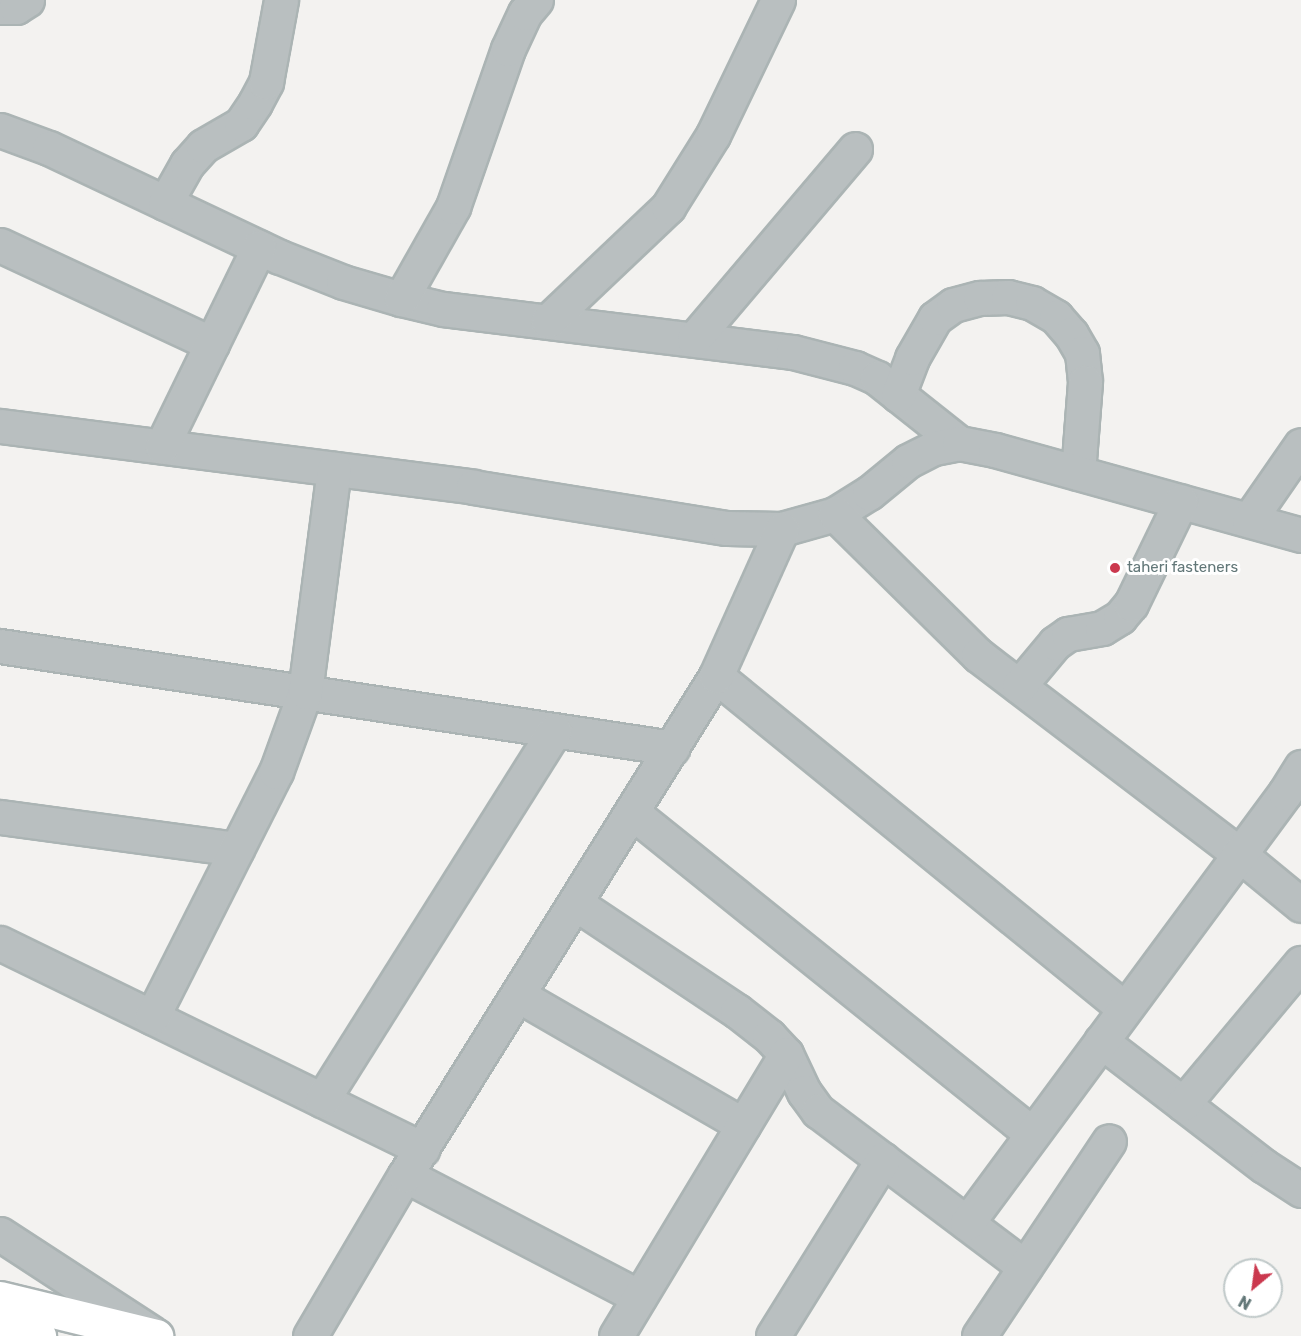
<!DOCTYPE html>
<html>
<head>
<meta charset="utf-8">
<style>
  body { margin:0 }
  #map { position:relative; width:1301px; height:1336px; overflow:hidden; background:#f3f2f0; font-family:Rubik,sans-serif }
  div>[style] { position:absolute }
  .roads { filter:drop-shadow(2px 0 #abb4b4) drop-shadow(-2px 0 #abb4b4) drop-shadow(0 2px #abb4b4) drop-shadow(0 -2px #abb4b4) }
  .street>* { height:33px; margin:-16.5px; padding:0 16.5px; transform-origin:16.5px; border-radius:16.5px; background:#b9bfc0 }
  .secondary>* { height:33px; margin:-16.5px; padding:0 16.5px; transform-origin:16.5px; border-radius:16.5px; background:#fff }
  .dots>* { width:16px; height:16px; translate:-50% -50%; box-sizing:border-box; border:3px solid #fff; border-radius:50% }
  span { translate:-50% -50%; white-space:nowrap; text-align:center; line-height:1.15; -webkit-text-stroke:6px #fff; paint-order:stroke }
  .poi-label { font-size:15px; color:#627778 }
  .left { translate:0 -50%; text-align:left }
  .north { position:absolute; left:1223px; top:1258px; width:60px; height:60px; box-sizing:border-box; background:#fff; border:2px solid #c0c9c9; border-radius:50%; rotate:209deg; font-size:16px; font-weight:700; line-height:24px; text-align:center; color:#627778 }
  .north::after { content:''; display:block; margin:auto; width:21px; height:27px; background:#cb384e; clip-path:polygon(50% 0,100% 100%,50% 72%,0 100%) }
</style>
</head>
<body>
<div id="map">
  <div class="roads">
    <div class="street">
      <div style="left:0;top:7px;width:16px"></div>
      <div style="left:16px;top:7px;width:13px;rotate:-32deg"></div>
      <div style="left:0;top:130px;width:52px;rotate:20.2deg"></div>
      <div style="left:49px;top:148px;width:255px;rotate:25.3deg"></div>
      <div style="left:280px;top:257px;width:68px;rotate:21.6deg"></div>
      <div style="left:343px;top:282px;width:60px;rotate:16.3deg"></div>
      <div style="left:401px;top:299px;width:43px;rotate:13.4deg"></div>
      <div style="left:443px;top:309px;width:353px;rotate:7deg"></div>
      <div style="left:793px;top:352px;width:64px;rotate:14.5deg"></div>
      <div style="left:855px;top:368px;width:24px;rotate:24deg"></div>
      <div style="left:877px;top:378px;width:105px;rotate:38.4deg"></div>
      <div style="left:165px;top:203px;width:45px;rotate:-60.6deg"></div>
      <div style="left:187px;top:164px;width:24px;rotate:-48deg"></div>
      <div style="left:203px;top:146px;width:44px;rotate:-30.1deg"></div>
      <div style="left:241px;top:124px;width:25px;rotate:-56deg"></div>
      <div style="left:255px;top:103px;width:24px;rotate:-62deg"></div>
      <div style="left:266px;top:82px;width:83px;rotate:-79.6deg"></div>
      <div style="left:0;top:245px;width:234px;rotate:25deg"></div>
      <div style="left:401px;top:299px;width:106px;rotate:-60.5deg"></div>
      <div style="left:453px;top:207px;width:167px;rotate:-70.8deg"></div>
      <div style="left:508px;top:49px;width:40px;rotate:-65deg"></div>
      <div style="left:525px;top:13px;width:17px;rotate:-50deg"></div>
      <div style="left:548px;top:321px;width:166px;rotate:-43.5deg"></div>
      <div style="left:668px;top:207px;width:85px;rotate:-58deg"></div>
      <div style="left:713px;top:135px;width:150px;rotate:-64.3deg"></div>
      <div style="left:694px;top:339px;width:249px;rotate:-49.7deg"></div>
      <div style="left:898px;top:395px;width:40px;rotate:-69deg"></div>
      <div style="left:912px;top:358px;width:46px;rotate:-60.1deg"></div>
      <div style="left:935px;top:318px;width:22px;rotate:-36deg"></div>
      <div style="left:953px;top:305px;width:28px;rotate:-15deg"></div>
      <div style="left:980px;top:298px;width:28px;rotate:-2deg"></div>
      <div style="left:1008px;top:297px;width:25px;rotate:14deg"></div>
      <div style="left:1032px;top:303px;width:28px;rotate:30deg"></div>
      <div style="left:1056px;top:317px;width:23px;rotate:49deg"></div>
      <div style="left:1071px;top:334px;width:22px;rotate:60deg"></div>
      <div style="left:1082px;top:353px;width:29px;rotate:84deg"></div>
      <div style="left:1085px;top:382px;width:91px;rotate:94.4deg"></div>
      <div style="left:0;top:426px;width:477px;rotate:7.3deg"></div>
      <div style="left:473px;top:487px;width:257px;rotate:9.2deg"></div>
      <div style="left:727px;top:528px;width:55px;rotate:1deg"></div>
      <div style="left:782px;top:529px;width:55px;rotate:-15.8deg"></div>
      <div style="left:835px;top:514px;width:40px;rotate:-32deg"></div>
      <div style="left:869px;top:493px;width:50px;rotate:-39.4deg"></div>
      <div style="left:908px;top:461px;width:29px;rotate:-27deg"></div>
      <div style="left:934px;top:448px;width:25px;rotate:-11deg"></div>
      <div style="left:959px;top:443px;width:37px;rotate:11deg"></div>
      <div style="left:995px;top:450px;width:318px;rotate:15.5deg"></div>
      <div style="left:162px;top:446px;width:221px;rotate:-64deg"></div>
      <div style="left:835px;top:514px;width:201px;rotate:44.6deg"></div>
      <div style="left:978px;top:655px;width:328px;rotate:37.3deg"></div>
      <div style="left:1239px;top:854px;width:80px;rotate:39.4deg"></div>
      <div style="left:1249px;top:520px;width:91px;rotate:-55.3deg"></div>
      <div style="left:0;top:646px;width:680px;rotate:8.63deg"></div>
      <div style="left:716px;top:676px;width:527px;rotate:39.15deg"></div>
      <div style="left:1019px;top:686px;width:56px;rotate:-50.1deg"></div>
      <div style="left:1055px;top:643px;width:16px;rotate:-35deg"></div>
      <div style="left:1068px;top:634px;width:35px;rotate:-10deg"></div>
      <div style="left:1102px;top:628px;width:21px;rotate:-31deg"></div>
      <div style="left:1120px;top:617px;width:17px;rotate:-50deg"></div>
      <div style="left:1131px;top:604px;width:114px;rotate:-64.1deg"></div>
      <div style="left:633px;top:813px;width:511px;rotate:38.8deg"></div>
      <div style="left:0;top:817px;width:239px;rotate:7.7deg"></div>
      <div style="left:575px;top:903px;width:195px;rotate:33.7deg"></div>
      <div style="left:737px;top:1011px;width:41px;rotate:38deg"></div>
      <div style="left:769px;top:1036px;width:25px;rotate:47deg"></div>
      <div style="left:786px;top:1054px;width:42px;rotate:64.7deg"></div>
      <div style="left:804px;top:1092px;width:24px;rotate:54deg"></div>
      <div style="left:818px;top:1111px;width:259px;rotate:37deg"></div>
      <div style="left:0;top:943px;width:470px;rotate:26deg"></div>
      <div style="left:518px;top:995px;width:260px;rotate:30deg"></div>
      <div style="left:152px;top:1017px;width:275px;rotate:-63.2deg"></div>
      <div style="left:276px;top:772px;width:85px;rotate:-70.1deg"></div>
      <div style="left:305px;top:692px;width:225px;rotate:-82.6deg"></div>
      <div style="left:1101px;top:1041px;width:205px;rotate:37.5deg"></div>
      <div style="left:1264px;top:1166px;width:44px;rotate:33deg"></div>
      <div style="left:322px;top:1100px;width:436px;rotate:-57.8deg"></div>
      <div style="left:1183px;top:1104px;width:184px;rotate:-50.1deg"></div>
      <div style="left:405px;top:1175px;width:264px;rotate:27.5deg"></div>
      <div style="left:967px;top:1223px;width:535px;rotate:-53.52deg"></div>
      <div style="left:1285px;top:793px;width:31px;rotate:-58deg"></div>
      <div style="left:0;top:1234px;width:181px;rotate:33.1deg"></div>
      <div style="left:310px;top:1336px;width:187px;rotate:-59.5deg"></div>
      <div style="left:405px;top:1175px;width:588px;rotate:-58.07deg"></div>
      <div style="left:716px;top:676px;width:161px;rotate:-65.8deg"></div>
      <div style="left:616px;top:1336px;width:329px;rotate:-58.9deg"></div>
      <div style="left:773px;top:1336px;width:208px;rotate:-58.1deg"></div>
      <div style="left:979px;top:1336px;width:234px;rotate:-56.3deg"></div>
    </div>
    <div class="secondary">
      <div style="left:0;top:1298px;width:161px;rotate:13.7deg"></div>
      <div style="left:0;top:1324px;width:41px;rotate:17.1deg"></div>
    </div>
  </div>
  <div class="dots">
    <div style="left:1115px;top:568px;background:#cb384e"></div>
  </div>
  <div class="poi-label">
    <span class="left" style="left:1127px;top:568px">taheri fasteners</span>
  </div>
  <div class="north">N</div>
</div>
</body>
</html>
